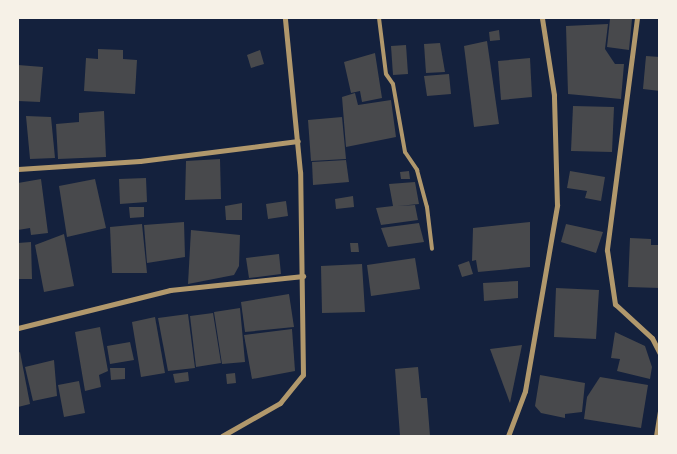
<!DOCTYPE html>
<html>
<head>
<meta charset="utf-8">
<style>
  body { margin:0 }
  #map { position:relative; width:677px; height:454px; overflow:hidden; background:#14213d; font-family:Figtree,sans-serif }
  div>[style] { position:absolute }
  .building>* { inset:0; background:#48494c }
  .service>* { height:4px; margin:-2px; padding:0 2px; transform-origin:2px; border-radius:2px; background:#b1986c }
  .minor>* { height:5px; margin:-2.5px; padding:0 2.5px; transform-origin:2.5px; border-radius:2.5px; background:#b1986c }
  span { translate:-50% -50%; white-space:nowrap; text-align:center; line-height:1.15; -webkit-text-stroke:5px #f6f1e7; paint-order:stroke }
  .frame { position:absolute; inset:0; border:19px solid #f6f1e7; pointer-events:none }
</style>
</head>
<body>
<div id="map">
  <div class="building">
    <div style="clip-path:polygon(610px 19px,632px 19px,629px 50px,607px 47px)"></div>
    <div style="clip-path:polygon(608px 24px,605px 49px,615px 64px,624px 64px,621px 99px,568px 94px,566px 26px)"></div>
    <div style="clip-path:polygon(499px 30px,500px 40px,490px 41px,489px 32px)"></div>
    <div style="clip-path:polygon(487px 41px,499px 124px,474px 127px,464px 46px)"></div>
    <div style="clip-path:polygon(440px 43px,445px 72px,426px 73px,424px 44px)"></div>
    <div style="clip-path:polygon(406px 45px,408px 74px,393px 75px,391px 46px)"></div>
    <div style="clip-path:polygon(98px 49px,123px 50px,123px 59px,137px 60px,135px 94px,84px 91px,86px 58px,98px 59px)"></div>
    <div style="clip-path:polygon(260px 50px,264px 64px,251px 68px,247px 55px)"></div>
    <div style="clip-path:polygon(375px 53px,382px 98px,362px 102px,360px 91px,351px 93px,344px 62px)"></div>
    <div style="clip-path:polygon(646px 56px,660px 57px,660px 91px,643px 89px)"></div>
    <div style="clip-path:polygon(530px 58px,532px 97px,501px 100px,498px 61px)"></div>
    <div style="clip-path:polygon(18px 65px,43px 67px,40px 102px,18px 101px)"></div>
    <div style="clip-path:polygon(449px 74px,451px 94px,427px 96px,424px 76px)"></div>
    <div style="clip-path:polygon(355px 93px,358px 105px,391px 100px,396px 137px,346px 147px,342px 97px)"></div>
    <div style="clip-path:polygon(573px 106px,614px 107px,612px 152px,571px 151px)"></div>
    <div style="clip-path:polygon(104px 111px,106px 157px,58px 159px,56px 124px,79px 122px,79px 113px)"></div>
    <div style="clip-path:polygon(26px 116px,51px 117px,55px 158px,30px 159px)"></div>
    <div style="clip-path:polygon(342px 117px,346px 159px,311px 161px,308px 120px)"></div>
    <div style="clip-path:polygon(220px 159px,221px 199px,185px 200px,186px 161px)"></div>
    <div style="clip-path:polygon(346px 160px,349px 182px,313px 185px,312px 162px)"></div>
    <div style="clip-path:polygon(409px 171px,410px 179px,401px 179px,400px 172px)"></div>
    <div style="clip-path:polygon(570px 171px,605px 177px,601px 201px,585px 198px,587px 191px,567px 188px)"></div>
    <div style="clip-path:polygon(146px 178px,147px 202px,120px 204px,119px 179px)"></div>
    <div style="clip-path:polygon(41px 179px,48px 233px,31px 235px,30px 228px,18px 230px,18px 183px)"></div>
    <div style="clip-path:polygon(95px 179px,106px 228px,67px 237px,59px 186px)"></div>
    <div style="clip-path:polygon(415px 182px,419px 204px,398px 206px,415px 205px,418px 220px,381px 225px,376px 208px,393px 206px,389px 184px)"></div>
    <div style="clip-path:polygon(353px 196px,354px 207px,336px 209px,335px 199px)"></div>
    <div style="clip-path:polygon(286px 201px,288px 216px,268px 219px,266px 204px)"></div>
    <div style="clip-path:polygon(242px 203px,242px 220px,226px 220px,225px 206px)"></div>
    <div style="clip-path:polygon(129px 207px,144px 207px,144px 217px,130px 218px)"></div>
    <div style="clip-path:polygon(184px 222px,185px 257px,147px 263px,144px 225px)"></div>
    <div style="clip-path:polygon(530px 222px,530px 267px,478px 272px,476px 260px,472px 261px,473px 228px)"></div>
    <div style="clip-path:polygon(419px 223px,424px 242px,388px 247px,381px 228px)"></div>
    <div style="clip-path:polygon(142px 224px,147px 273px,112px 273px,110px 227px)"></div>
    <div style="clip-path:polygon(566px 224px,603px 232px,596px 253px,561px 242px)"></div>
    <div style="clip-path:polygon(191px 230px,240px 235px,239px 266px,234px 275px,188px 284px)"></div>
    <div style="clip-path:polygon(64px 234px,74px 286px,44px 292px,35px 245px)"></div>
    <div style="clip-path:polygon(630px 238px,651px 239px,651px 245px,660px 245px,660px 288px,628px 287px)"></div>
    <div style="clip-path:polygon(31px 242px,32px 279px,18px 279px,18px 243px)"></div>
    <div style="clip-path:polygon(350px 243px,358px 243px,359px 252px,351px 252px)"></div>
    <div style="clip-path:polygon(279px 254px,281px 274px,249px 278px,246px 258px)"></div>
    <div style="clip-path:polygon(415px 258px,420px 289px,371px 296px,367px 265px)"></div>
    <div style="clip-path:polygon(469px 261px,473px 274px,462px 277px,458px 265px)"></div>
    <div style="clip-path:polygon(362px 264px,365px 312px,322px 313px,321px 266px)"></div>
    <div style="clip-path:polygon(518px 281px,518px 298px,484px 301px,483px 283px)"></div>
    <div style="clip-path:polygon(556px 288px,599px 290px,596px 339px,554px 337px)"></div>
    <div style="clip-path:polygon(289px 294px,294px 327px,245px 332px,241px 302px)"></div>
    <div style="clip-path:polygon(240px 308px,245px 362px,222px 364px,214px 312px)"></div>
    <div style="clip-path:polygon(213px 313px,221px 363px,196px 367px,190px 316px)"></div>
    <div style="clip-path:polygon(188px 314px,195px 368px,168px 371px,158px 318px)"></div>
    <div style="clip-path:polygon(155px 317px,165px 373px,141px 377px,132px 322px)"></div>
    <div style="clip-path:polygon(100px 327px,108px 371px,99px 375px,101px 387px,85px 391px,75px 332px)"></div>
    <div style="clip-path:polygon(292px 329px,295px 371px,252px 379px,244px 335px)"></div>
    <div style="clip-path:polygon(615px 332px,645px 346px,652px 367px,650px 379px,617px 371px,620px 359px,611px 358px)"></div>
    <div style="clip-path:polygon(130px 342px,134px 360px,110px 364px,107px 346px)"></div>
    <div style="clip-path:polygon(522px 345px,510px 403px,490px 349px)"></div>
    <div style="clip-path:polygon(20px 352px,30px 404px,18px 407px,18px 353px)"></div>
    <div style="clip-path:polygon(54px 360px,57px 396px,33px 401px,25px 367px)"></div>
    <div style="clip-path:polygon(418px 367px,421px 398px,427px 398px,430px 436px,400px 436px,395px 369px)"></div>
    <div style="clip-path:polygon(110px 368px,125px 368px,125px 379px,111px 380px)"></div>
    <div style="clip-path:polygon(188px 372px,189px 381px,175px 383px,173px 374px)"></div>
    <div style="clip-path:polygon(235px 373px,236px 383px,227px 384px,226px 374px)"></div>
    <div style="clip-path:polygon(540px 375px,585px 383px,582px 412px,565px 414px,565px 418px,541px 413px,535px 406px)"></div>
    <div style="clip-path:polygon(600px 377px,648px 385px,641px 428px,584px 419px,587px 397px)"></div>
    <div style="clip-path:polygon(79px 381px,85px 413px,64px 417px,58px 385px)"></div>
  </div>
  <div class="service">
    <div style="left:379px;top:18px;width:56px;rotate:82.9deg"></div>
    <div style="left:386px;top:74px;width:12px;rotate:55deg"></div>
    <div style="left:393px;top:84px;width:69px;rotate:80deg"></div>
    <div style="left:405px;top:152px;width:22px;rotate:56deg"></div>
    <div style="left:417px;top:170px;width:38px;rotate:75deg"></div>
    <div style="left:427px;top:207px;width:42px;rotate:83.2deg"></div>
  </div>
  <div class="minor">
    <div style="left:637px;top:18px;width:234px;rotate:97.4deg"></div>
    <div style="left:607px;top:250px;width:55px;rotate:81.6deg"></div>
    <div style="left:615px;top:304px;width:50px;rotate:42.6deg"></div>
    <div style="left:652px;top:338px;width:18px;rotate:63deg"></div>
    <div style="left:18px;top:169px;width:122px;rotate:-3.8deg"></div>
    <div style="left:140px;top:161px;width:159px;rotate:-7.2deg"></div>
    <div style="left:18px;top:328px;width:157px;rotate:-14deg"></div>
    <div style="left:170px;top:290px;width:134px;rotate:-6deg"></div>
    <div style="left:222px;top:436px;width:67px;rotate:-29.6deg"></div>
    <div style="left:280px;top:403px;width:36px;rotate:-51deg"></div>
    <div style="left:303px;top:375px;width:203px;rotate:-90.8deg"></div>
    <div style="left:300px;top:172px;width:155px;rotate:-95.6deg"></div>
    <div style="left:508px;top:436px;width:48px;rotate:-69.3deg"></div>
    <div style="left:525px;top:391px;width:189px;rotate:-80.2deg"></div>
    <div style="left:557px;top:205px;width:110px;rotate:-91.6deg"></div>
    <div style="left:554px;top:95px;width:78px;rotate:-98.9deg"></div>
    <div style="left:656px;top:436px;width:25px;rotate:-81deg"></div>
  </div>
  <div class="frame"></div>
</div>
</body>
</html>
